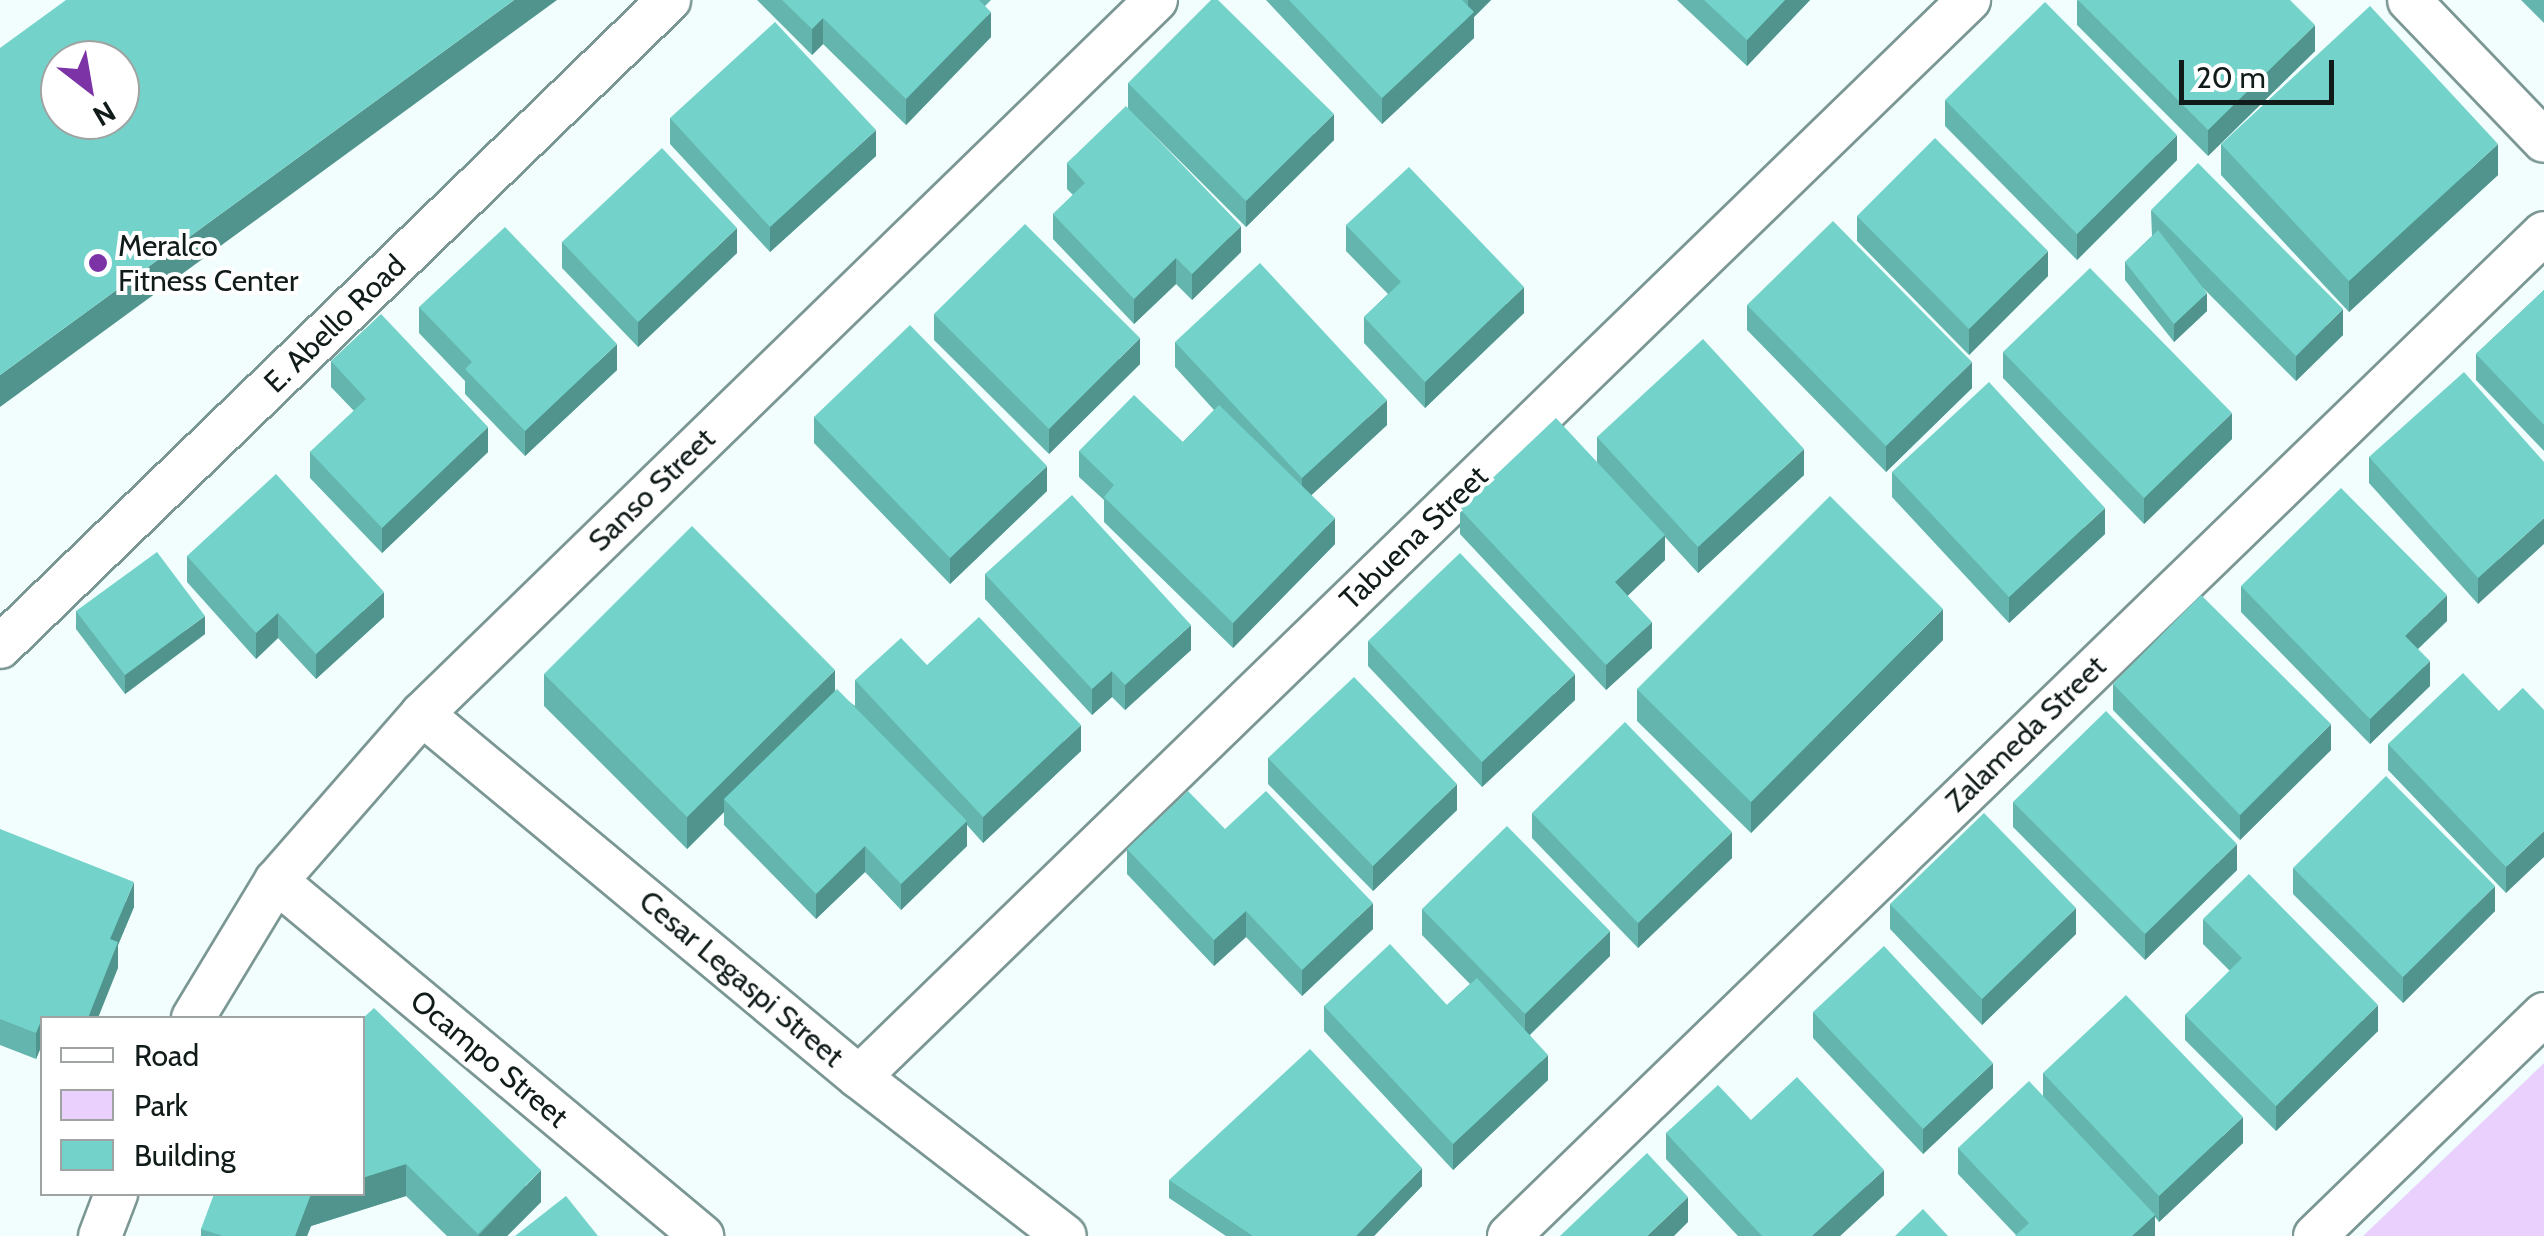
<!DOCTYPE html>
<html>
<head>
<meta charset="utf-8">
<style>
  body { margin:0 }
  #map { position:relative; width:2544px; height:1236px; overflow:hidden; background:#f2fefd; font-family:Cabin,sans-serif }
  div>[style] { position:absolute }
  .green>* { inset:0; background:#e9d0fd }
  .roads { filter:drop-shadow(2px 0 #7b9794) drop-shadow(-2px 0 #7b9794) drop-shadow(0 2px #7b9794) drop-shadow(0 -2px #7b9794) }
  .street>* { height:42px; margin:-21px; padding:0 21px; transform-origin:21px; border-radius:21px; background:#fff }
  .wall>* { inset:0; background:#63b5ae }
  .shaded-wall>* { inset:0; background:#50948d }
  .building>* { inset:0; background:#73d3ca }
  .dots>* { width:28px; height:28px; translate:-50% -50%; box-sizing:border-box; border:5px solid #fff; border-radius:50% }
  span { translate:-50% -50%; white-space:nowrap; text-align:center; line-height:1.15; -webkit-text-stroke:8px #fff; paint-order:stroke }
  .poi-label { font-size:30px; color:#101b1a }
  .left { translate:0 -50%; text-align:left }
  .street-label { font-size:30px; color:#101b1a }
  .legend { position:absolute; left:40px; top:1016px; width:325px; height:180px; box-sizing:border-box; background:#fff; border:2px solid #9fa4a3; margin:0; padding:12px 18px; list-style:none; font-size:30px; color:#101b1a }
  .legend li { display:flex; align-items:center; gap:20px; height:50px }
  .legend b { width:50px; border:2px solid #9fa4a3 }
  .north { position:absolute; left:40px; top:40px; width:100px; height:100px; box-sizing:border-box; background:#fff; border:2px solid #9fa4a3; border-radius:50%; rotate:149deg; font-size:28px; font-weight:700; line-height:40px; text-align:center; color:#101b1a }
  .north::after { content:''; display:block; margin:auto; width:35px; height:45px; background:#7b33a6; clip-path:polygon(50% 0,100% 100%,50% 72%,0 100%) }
  .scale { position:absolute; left:2179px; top:60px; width:155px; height:45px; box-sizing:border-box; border:5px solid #101b1a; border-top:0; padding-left:12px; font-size:30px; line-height:35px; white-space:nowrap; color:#101b1a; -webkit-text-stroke:8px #fff; paint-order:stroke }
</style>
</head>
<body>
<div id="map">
  <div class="green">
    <div style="clip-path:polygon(2544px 1063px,2544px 1236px,2363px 1236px)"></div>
  </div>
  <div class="roads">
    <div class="street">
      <div style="left:2409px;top:0;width:195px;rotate:46.2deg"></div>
      <div style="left:0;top:647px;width:931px;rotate:-44.04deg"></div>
      <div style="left:422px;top:714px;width:568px;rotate:39.72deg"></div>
      <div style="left:859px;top:1077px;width:260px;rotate:37.7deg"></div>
      <div style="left:276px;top:881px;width:555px;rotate:39.81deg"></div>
      <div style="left:193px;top:1018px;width:160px;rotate:-58.8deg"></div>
      <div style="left:276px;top:881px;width:222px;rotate:-48.8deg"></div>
      <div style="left:422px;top:714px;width:1024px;rotate:-44.21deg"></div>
      <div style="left:859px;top:1077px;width:1547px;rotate:-44.14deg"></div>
      <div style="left:100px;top:1236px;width:45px;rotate:-69.1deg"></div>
      <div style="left:1509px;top:1236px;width:1441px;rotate:-44.1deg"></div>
      <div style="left:2315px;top:1236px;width:319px;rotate:-44.1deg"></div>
    </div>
  </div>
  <div class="wall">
    <div style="clip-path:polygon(757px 0,991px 0,985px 6px,991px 37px,906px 125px,823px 44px,812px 55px)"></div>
    <div style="clip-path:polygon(1266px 0,1491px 0,1474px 17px,1474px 38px,1382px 124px)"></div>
    <div style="clip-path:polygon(1677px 0,1810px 0,1747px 66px)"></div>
    <div style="clip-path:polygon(2077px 0,2315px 51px,2208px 156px,2077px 25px)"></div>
    <div style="clip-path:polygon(2521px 0,2544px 0,2544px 23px)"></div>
    <div style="clip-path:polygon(1128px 83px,1334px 140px,1246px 227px,1136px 117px,1241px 252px,1192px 300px,1176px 284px,1134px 324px,1053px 239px,1053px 214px,1073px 195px,1067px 189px,1067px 163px,1128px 108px)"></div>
    <div style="clip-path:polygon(1945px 100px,2177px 160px,2077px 260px,1945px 126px)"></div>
    <div style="clip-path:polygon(670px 118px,876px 156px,770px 252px,670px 144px)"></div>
    <div style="clip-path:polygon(2221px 144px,2498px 175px,2349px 312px,2221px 175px)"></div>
    <div style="clip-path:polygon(2151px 210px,2343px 335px,2296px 381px,2203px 288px,2207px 311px,2174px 342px,2125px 280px,2125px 262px,2152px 236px)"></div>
    <div style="clip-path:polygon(1857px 216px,2048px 276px,1969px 355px,1857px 241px)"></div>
    <div style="clip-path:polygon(1346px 225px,1524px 313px,1425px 408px,1364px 343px,1364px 317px,1388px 294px,1346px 251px)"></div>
    <div style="clip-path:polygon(562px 242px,737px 253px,638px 347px,562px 268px)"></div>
    <div style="clip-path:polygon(2544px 290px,2544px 451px,2476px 380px,2476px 354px)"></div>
    <div style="clip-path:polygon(1747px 305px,1972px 388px,1886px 472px,1747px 330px)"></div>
    <div style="clip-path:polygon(419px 307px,617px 370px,525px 456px,465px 394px,465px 381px,419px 333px)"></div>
    <div style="clip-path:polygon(934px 314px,1140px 364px,1049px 454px,934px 340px)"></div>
    <div style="clip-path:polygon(1175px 342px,1387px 425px,1311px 495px,1335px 544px,1233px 648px,1104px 522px,1104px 500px,1079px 477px,1079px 451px,1183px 442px,1214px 410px,1175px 367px)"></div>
    <div style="clip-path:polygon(2003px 352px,2232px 439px,2144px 524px,2003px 378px)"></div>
    <div style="clip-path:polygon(331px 361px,488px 452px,382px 553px,310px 478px,310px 452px,354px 411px,331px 387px)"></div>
    <div style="clip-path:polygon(814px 417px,1047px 491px,950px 584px,814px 443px)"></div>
    <div style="clip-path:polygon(1597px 437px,1804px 475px,1698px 573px,1665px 537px,1665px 560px,1627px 596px,1652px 648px,1606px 690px,1460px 534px,1460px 509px,1597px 462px)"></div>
    <div style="clip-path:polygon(2369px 457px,2544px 462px,2478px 604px,2369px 483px)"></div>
    <div style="clip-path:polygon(1892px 472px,2105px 534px,2009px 623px,1892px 497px)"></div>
    <div style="clip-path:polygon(187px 556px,384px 617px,316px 679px,278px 638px,256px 659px,187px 582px)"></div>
    <div style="clip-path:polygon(985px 574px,1191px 650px,1125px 710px,1112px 697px,1092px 715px,985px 599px)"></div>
    <div style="clip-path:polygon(2241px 586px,2447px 621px,2418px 649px,2430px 686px,2370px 744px,2241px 612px)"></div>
    <div style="clip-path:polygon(76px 611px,205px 634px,125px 694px,76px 629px)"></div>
    <div style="clip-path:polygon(1943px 640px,1751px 833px,1637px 721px,1637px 689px)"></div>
    <div style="clip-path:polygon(1368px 641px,1575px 700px,1482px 787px,1368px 666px)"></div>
    <div style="clip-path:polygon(927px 665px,1081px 751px,983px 843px,967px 825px,967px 846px,901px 910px,865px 872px,816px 919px,724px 825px,724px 812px,687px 849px,544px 706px,544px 674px,835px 691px,855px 706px,855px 680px)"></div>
    <div style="clip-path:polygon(2113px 684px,2331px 750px,2240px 840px,2113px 710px)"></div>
    <div style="clip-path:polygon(2523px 688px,2506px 893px,2388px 770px,2388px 744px,2499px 711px)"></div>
    <div style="clip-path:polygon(1268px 758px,1457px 810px,1373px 891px,1268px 784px)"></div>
    <div style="clip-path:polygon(2013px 802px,2237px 870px,2145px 960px,2013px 827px)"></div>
    <div style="clip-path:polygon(1532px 813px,1732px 858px,1638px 948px,1532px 838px)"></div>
    <div style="clip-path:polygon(0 829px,134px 907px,118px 945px,118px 968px,42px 1018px,42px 1045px,36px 1059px,0 1045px)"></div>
    <div style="clip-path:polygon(1225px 829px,1373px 929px,1302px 996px,1246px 937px,1214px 966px,1127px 874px,1127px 849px)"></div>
    <div style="clip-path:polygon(2293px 868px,2495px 911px,2403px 1003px,2293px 894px)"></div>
    <div style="clip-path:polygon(1890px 904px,2076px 934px,1982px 1025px,1890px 929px)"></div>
    <div style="clip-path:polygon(1422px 909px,1610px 956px,1530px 1035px,1548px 1080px,1453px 1170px,1324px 1031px,1324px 1006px,1447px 1005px,1470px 984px,1422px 935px)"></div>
    <div style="clip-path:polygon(2203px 919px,2378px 1031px,2276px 1131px,2185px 1040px,2185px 1015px,2230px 971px,2203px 944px)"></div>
    <div style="clip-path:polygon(1813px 1012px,1993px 1088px,1923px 1154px,1813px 1038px)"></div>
    <div style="clip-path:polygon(362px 1019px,541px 1202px,507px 1236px,447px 1236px,406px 1196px,311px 1226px,307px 1236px,201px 1236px,201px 1229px)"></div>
    <div style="clip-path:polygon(2043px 1073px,2243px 1143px,2159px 1222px,2155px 1217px,2155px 1236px,2016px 1235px,1958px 1174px,1958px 1148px,2043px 1097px)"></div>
    <div style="clip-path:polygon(1751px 1120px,1884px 1195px,1840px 1236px,1738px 1236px,1666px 1159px,1666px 1133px)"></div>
    <div style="clip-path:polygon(1169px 1180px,1422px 1186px,1374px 1236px,1226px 1236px,1169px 1198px)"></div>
  </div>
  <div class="shaded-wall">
    <div style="clip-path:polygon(514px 0,557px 0,0 407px,0 375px)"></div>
    <div style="clip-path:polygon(1468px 0,1491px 0,1474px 17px,1474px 38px,1382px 124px,1382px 98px,1468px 18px)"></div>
    <div style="clip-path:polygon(1785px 0,1810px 0,1747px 66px,1747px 40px)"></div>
    <div style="clip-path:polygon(991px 12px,991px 37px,906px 125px,906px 99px)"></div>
    <div style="clip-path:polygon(823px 18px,823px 44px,812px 55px,812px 29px)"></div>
    <div style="clip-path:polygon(2315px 25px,2315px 51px,2208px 156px,2208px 130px)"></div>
    <div style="clip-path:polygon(1334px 114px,1334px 140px,1246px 227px,1246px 201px)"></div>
    <div style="clip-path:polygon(876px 130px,876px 156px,770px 252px,770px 227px)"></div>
    <div style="clip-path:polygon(2177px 135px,2177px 160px,2077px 260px,2077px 234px)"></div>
    <div style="clip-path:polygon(2498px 144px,2498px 175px,2349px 312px,2349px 281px)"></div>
    <div style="clip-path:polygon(1241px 226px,1241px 252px,1192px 300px,1192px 274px)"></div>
    <div style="clip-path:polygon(737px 228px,737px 253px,638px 347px,638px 322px)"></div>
    <div style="clip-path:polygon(2048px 251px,2048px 276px,1969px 355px,1969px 329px)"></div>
    <div style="clip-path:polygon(1176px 258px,1176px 284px,1134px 324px,1134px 299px)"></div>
    <div style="clip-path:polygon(1524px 287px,1524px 313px,1425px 408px,1425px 382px)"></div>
    <div style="clip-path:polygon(2207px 293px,2207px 311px,2174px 342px,2174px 324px)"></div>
    <div style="clip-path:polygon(2343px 309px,2343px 335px,2296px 381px,2296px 356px)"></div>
    <div style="clip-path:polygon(1140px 338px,1140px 364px,1049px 454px,1049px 429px)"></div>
    <div style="clip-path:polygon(617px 344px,617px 370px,525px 456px,525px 431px)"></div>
    <div style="clip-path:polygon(1972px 362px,1972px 388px,1886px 472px,1886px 446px)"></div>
    <div style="clip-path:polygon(1387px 400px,1387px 425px,1302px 504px,1302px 478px)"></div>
    <div style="clip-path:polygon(2232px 413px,2232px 439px,2144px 524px,2144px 498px)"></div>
    <div style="clip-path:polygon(488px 427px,488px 452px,382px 553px,382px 528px)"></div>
    <div style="clip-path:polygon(1804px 449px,1804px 475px,1698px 573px,1698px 547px)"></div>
    <div style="clip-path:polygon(1047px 466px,1047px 491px,950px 584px,950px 558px)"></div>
    <div style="clip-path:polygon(2105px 508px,2105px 534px,2009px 623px,2009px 597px)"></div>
    <div style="clip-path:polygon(1335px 518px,1335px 544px,1233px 648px,1233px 623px)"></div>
    <div style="clip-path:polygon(2544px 518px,2544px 544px,2478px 604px,2478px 578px)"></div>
    <div style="clip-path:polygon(1665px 535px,1665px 560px,1615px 608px,1615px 582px)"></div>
    <div style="clip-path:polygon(384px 592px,384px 617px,316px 679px,316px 654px)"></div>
    <div style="clip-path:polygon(2447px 595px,2447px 621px,2405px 661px,2405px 636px)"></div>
    <div style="clip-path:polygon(1943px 609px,1943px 640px,1751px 833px,1751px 802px)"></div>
    <div style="clip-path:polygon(278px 613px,278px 638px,256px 659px,256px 633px)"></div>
    <div style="clip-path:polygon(205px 616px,205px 634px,125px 694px,125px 675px)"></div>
    <div style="clip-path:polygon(1652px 622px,1652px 648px,1606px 690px,1606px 665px)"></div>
    <div style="clip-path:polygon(1191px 625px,1191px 650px,1125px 710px,1125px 685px)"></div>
    <div style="clip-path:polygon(2430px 661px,2430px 686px,2370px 744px,2370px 719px)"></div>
    <div style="clip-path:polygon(835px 670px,835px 702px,724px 799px,724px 812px,687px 849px,687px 817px)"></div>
    <div style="clip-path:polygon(1112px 671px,1112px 697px,1092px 715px,1092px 689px)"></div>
    <div style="clip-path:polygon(1575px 674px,1575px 700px,1482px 787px,1482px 762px)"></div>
    <div style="clip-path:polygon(2331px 724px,2331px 750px,2240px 840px,2240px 815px)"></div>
    <div style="clip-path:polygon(1081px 725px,1081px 751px,983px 843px,983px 817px)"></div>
    <div style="clip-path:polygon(1457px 784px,1457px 810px,1373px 891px,1373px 866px)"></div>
    <div style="clip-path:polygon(967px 821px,967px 846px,901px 910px,901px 884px)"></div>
    <div style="clip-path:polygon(2544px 831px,2544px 857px,2506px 893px,2506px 867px)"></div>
    <div style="clip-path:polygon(1732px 832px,1732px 858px,1638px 948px,1638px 923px)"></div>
    <div style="clip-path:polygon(2237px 844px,2237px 870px,2145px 960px,2145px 934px)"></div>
    <div style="clip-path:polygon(865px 846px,865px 872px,816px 919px,816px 894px)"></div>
    <div style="clip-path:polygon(134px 882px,134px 907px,118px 945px,118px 968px,98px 1018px,88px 1018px,110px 939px)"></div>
    <div style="clip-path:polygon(2495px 886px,2495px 911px,2403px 1003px,2403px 977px)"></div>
    <div style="clip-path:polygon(1373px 903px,1373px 929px,1302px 996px,1302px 970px)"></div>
    <div style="clip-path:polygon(2076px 908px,2076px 934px,1982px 1025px,1982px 999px)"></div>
    <div style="clip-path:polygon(1246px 911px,1246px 937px,1214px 966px,1214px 940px)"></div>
    <div style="clip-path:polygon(1610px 931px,1610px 956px,1525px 1039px,1525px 1014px)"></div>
    <div style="clip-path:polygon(2378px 1005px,2378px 1031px,2276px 1131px,2276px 1106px)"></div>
    <div style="clip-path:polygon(42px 1019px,42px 1044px,36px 1059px,36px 1033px)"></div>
    <div style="clip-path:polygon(1548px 1055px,1548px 1080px,1453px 1170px,1453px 1144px)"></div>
    <div style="clip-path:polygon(1993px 1063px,1993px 1088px,1923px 1154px,1923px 1129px)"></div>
    <div style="clip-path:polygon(2243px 1117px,2243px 1143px,2159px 1222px,2159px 1196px)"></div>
    <div style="clip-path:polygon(406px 1164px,406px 1196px,311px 1226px,307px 1236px,295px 1236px,311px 1194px,362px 1194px,362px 1178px)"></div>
    <div style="clip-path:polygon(1422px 1168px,1422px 1186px,1374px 1236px,1356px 1236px)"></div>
    <div style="clip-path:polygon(541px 1170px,541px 1202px,507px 1236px,478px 1236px)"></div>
    <div style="clip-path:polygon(1884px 1170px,1884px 1195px,1840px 1236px,1812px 1236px)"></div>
    <div style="clip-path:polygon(1688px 1197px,1688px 1222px,1674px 1236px,1647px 1236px)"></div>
    <div style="clip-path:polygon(2155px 1215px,2155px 1236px,2132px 1236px)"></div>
  </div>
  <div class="building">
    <div style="clip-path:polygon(evenodd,66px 0,514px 0,0 375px,0 48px,66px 0,60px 60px,120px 60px,120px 120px,60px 120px,60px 60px)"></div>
    <div style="clip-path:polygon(782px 0,979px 0,991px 12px,906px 99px,823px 18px,812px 29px)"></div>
    <div style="clip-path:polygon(1211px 0,1218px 0,1334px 114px,1246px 201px,1128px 83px)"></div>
    <div style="clip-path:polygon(1289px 0,1462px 0,1474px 12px,1382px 98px)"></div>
    <div style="clip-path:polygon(1704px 0,1785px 0,1747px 40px)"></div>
    <div style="clip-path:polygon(2078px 0,2290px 0,2315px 25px,2208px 130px)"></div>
    <div style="clip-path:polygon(2045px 2px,2177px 135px,2077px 234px,1945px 100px)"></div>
    <div style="clip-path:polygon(2370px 6px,2498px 144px,2349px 281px,2221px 144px)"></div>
    <div style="clip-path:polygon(775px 22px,876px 130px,770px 227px,670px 118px)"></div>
    <div style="clip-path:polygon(1126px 106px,1241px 226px,1192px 274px,1176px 258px,1134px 299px,1053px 214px,1085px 183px,1067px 163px)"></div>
    <div style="clip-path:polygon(1935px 138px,2048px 251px,1969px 329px,1857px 216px)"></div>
    <div style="clip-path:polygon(662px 148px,737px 228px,638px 322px,562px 242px)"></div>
    <div style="clip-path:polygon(2198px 163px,2343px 309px,2296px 356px,2151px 210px)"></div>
    <div style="clip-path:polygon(1409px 167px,1524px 287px,1425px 382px,1364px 317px,1401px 282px,1346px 225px)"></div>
    <div style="clip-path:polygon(1833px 221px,1972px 362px,1886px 446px,1747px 305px)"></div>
    <div style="clip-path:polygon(1025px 224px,1140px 338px,1049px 429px,934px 314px)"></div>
    <div style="clip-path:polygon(505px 227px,617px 344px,525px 431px,465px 369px,472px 362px,419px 307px)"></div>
    <div style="clip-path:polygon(2158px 230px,2207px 293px,2174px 324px,2125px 262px)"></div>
    <div style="clip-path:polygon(1260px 263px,1387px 400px,1302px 478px,1175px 342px)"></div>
    <div style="clip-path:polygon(2090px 268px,2232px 413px,2144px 498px,2003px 352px)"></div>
    <div style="clip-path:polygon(2544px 290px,2544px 425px,2476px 354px)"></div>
    <div style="clip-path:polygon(381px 314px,488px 427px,382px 528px,310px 452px,366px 399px,331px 361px)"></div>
    <div style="clip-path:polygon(910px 325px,1047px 466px,950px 558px,814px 417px)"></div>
    <div style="clip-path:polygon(1703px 339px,1804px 449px,1698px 547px,1597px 437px)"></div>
    <div style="clip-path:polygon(2464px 372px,2544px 462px,2544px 518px,2478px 578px,2369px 457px)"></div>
    <div style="clip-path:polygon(1989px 382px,2105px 508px,2009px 597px,1892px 472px)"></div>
    <div style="clip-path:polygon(1134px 395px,1183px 442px,1219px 405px,1335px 518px,1233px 623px,1104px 497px,1114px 485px,1079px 451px)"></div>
    <div style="clip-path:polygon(1556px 418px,1665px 535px,1615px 582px,1652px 622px,1606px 665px,1460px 509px)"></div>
    <div style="clip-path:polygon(276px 474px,384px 592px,316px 654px,278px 613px,256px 633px,187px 556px)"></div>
    <div style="clip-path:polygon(2341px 488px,2447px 595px,2405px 636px,2430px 661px,2370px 719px,2241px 586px)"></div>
    <div style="clip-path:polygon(1072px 495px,1191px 625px,1125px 685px,1112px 671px,1092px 689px,985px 574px)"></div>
    <div style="clip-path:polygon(1830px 496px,1943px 609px,1751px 802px,1637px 689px)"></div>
    <div style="clip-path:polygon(692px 526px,835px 670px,687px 817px,544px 674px)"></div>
    <div style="clip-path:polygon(157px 552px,205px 616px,125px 675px,76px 611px)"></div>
    <div style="clip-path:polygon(1460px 553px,1575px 674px,1482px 762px,1368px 641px)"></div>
    <div style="clip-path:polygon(2201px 595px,2331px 724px,2240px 815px,2113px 684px)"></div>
    <div style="clip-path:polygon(979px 617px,1081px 725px,983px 817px,855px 680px,901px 638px,927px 665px)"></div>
    <div style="clip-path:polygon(2463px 673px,2499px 711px,2523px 688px,2544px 710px,2544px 831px,2506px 867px,2388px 744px)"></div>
    <div style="clip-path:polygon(1354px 677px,1457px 784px,1373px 866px,1268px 758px)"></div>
    <div style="clip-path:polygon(837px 689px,967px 821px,901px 884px,865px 846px,816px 894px,724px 799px)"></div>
    <div style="clip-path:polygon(2106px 711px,2237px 844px,2145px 934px,2013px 802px)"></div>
    <div style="clip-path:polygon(1625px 722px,1732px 832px,1638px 923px,1532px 813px)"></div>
    <div style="clip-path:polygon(2386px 776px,2495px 886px,2403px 977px,2293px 868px)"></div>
    <div style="clip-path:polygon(1188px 791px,1225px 829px,1266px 791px,1373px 903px,1302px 970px,1246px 911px,1214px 940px,1127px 849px)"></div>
    <div style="clip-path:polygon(1984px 813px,2076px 908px,1982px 999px,1890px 904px)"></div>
    <div style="clip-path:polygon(1507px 826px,1610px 931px,1525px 1014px,1422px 909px)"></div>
    <div style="clip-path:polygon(0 829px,134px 882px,110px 939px,118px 942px,88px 1018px,42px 1018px,36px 1033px,0 1019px)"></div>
    <div style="clip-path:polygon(2249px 874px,2378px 1005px,2276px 1106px,2185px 1015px,2242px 958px,2203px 919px)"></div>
    <div style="clip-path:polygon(1390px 944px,1447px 1005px,1477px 978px,1548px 1055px,1453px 1144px,1324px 1006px)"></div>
    <div style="clip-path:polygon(1884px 946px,1993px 1063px,1923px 1129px,1813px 1012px)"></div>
    <div style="clip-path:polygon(2126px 995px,2243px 1117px,2159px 1196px,2043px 1073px)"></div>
    <div style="clip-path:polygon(374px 1008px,541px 1170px,478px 1234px,406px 1164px,362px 1178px,362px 1019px)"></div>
    <div style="clip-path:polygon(1310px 1049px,1422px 1168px,1356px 1236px,1253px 1236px,1169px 1180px)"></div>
    <div style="clip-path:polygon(1797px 1077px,1884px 1170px,1812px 1236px,1762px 1236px,1666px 1133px,1718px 1085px,1751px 1120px)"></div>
    <div style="clip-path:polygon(2029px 1081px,2155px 1215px,2132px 1236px,2015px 1236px,2029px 1223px,1958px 1148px)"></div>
    <div style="clip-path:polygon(1647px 1153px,1688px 1197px,1647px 1236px,1560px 1236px)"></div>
    <div style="clip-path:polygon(214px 1194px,312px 1194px,311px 1194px,295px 1236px,223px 1236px,201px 1229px)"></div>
    <div style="clip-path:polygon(566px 1196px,598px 1236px,515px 1236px)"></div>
    <div style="clip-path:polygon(1923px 1209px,1948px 1236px,1895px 1236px)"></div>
  </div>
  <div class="dots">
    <div style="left:98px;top:263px;background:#7b33a6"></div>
  </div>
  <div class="poi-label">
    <span class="left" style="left:118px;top:263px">Meralco<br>Fitness Center</span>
  </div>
  <div class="street-label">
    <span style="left:335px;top:324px;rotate:-44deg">E. Abello Road</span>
    <span style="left:652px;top:490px;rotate:-44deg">Sanso Street</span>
    <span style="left:1414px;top:538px;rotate:-44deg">Tabuena Street</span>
    <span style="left:2026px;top:734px;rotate:-44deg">Zalameda Street</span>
    <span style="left:741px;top:979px;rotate:40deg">Cesar Legaspi Street</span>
    <span style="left:489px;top:1059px;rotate:40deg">Ocampo Street</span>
  </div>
  <ul class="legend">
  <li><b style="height:12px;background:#fff"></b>Road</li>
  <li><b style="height:28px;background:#e9d0fd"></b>Park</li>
  <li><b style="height:28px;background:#73d3ca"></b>Building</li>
  </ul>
  <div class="north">N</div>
  <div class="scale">20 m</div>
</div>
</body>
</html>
